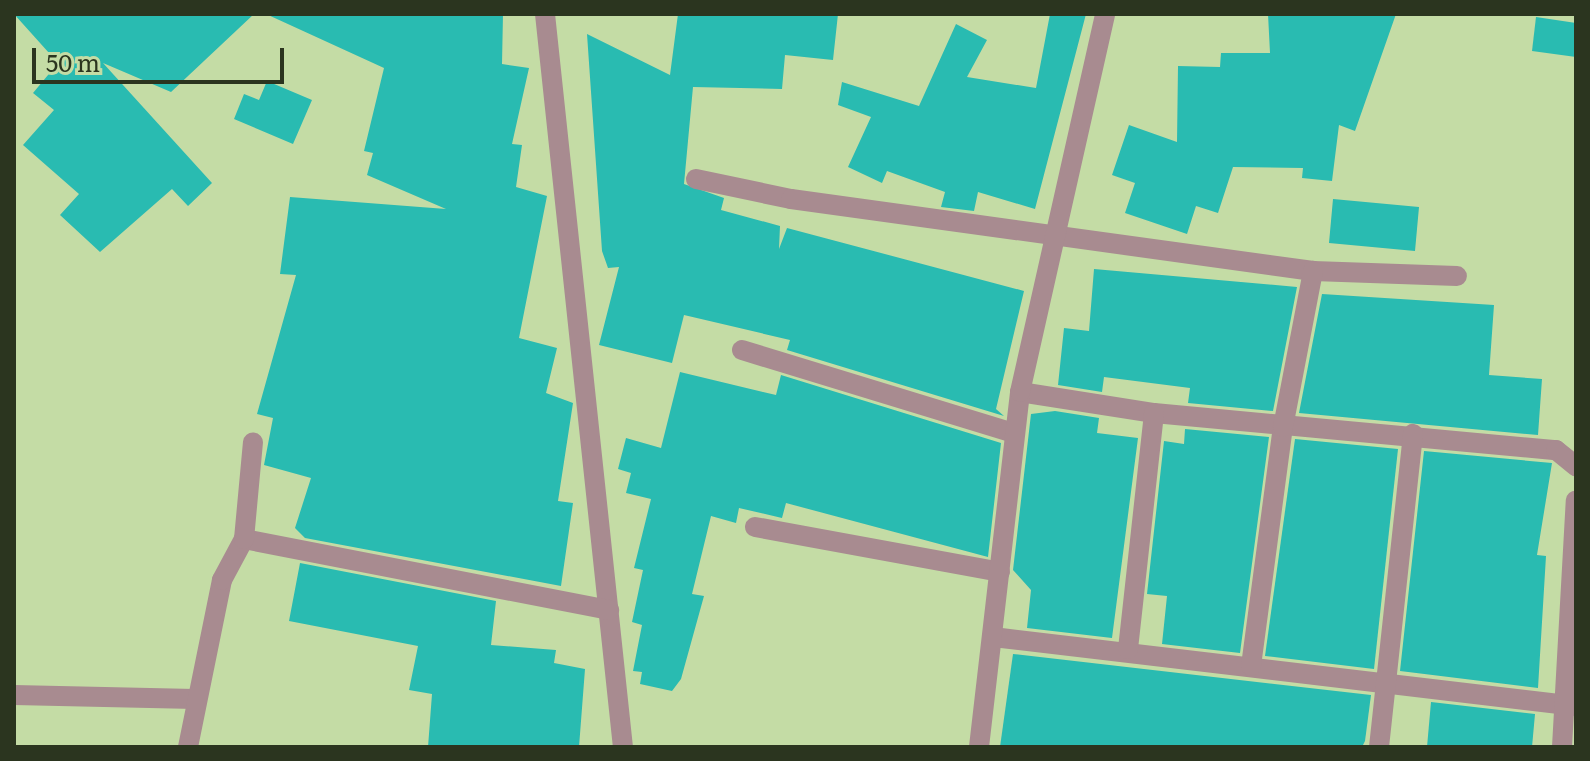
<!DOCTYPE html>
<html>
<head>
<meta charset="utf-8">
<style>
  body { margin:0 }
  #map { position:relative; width:1590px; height:761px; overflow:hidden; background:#c4dca5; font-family:Literata,serif }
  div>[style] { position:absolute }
  .building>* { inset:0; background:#29bbb1 }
  .minor>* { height:20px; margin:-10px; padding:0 10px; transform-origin:10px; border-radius:10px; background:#a88b90 }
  span { translate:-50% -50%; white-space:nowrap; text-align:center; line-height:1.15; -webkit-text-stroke:6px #c4dca5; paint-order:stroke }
  .frame { position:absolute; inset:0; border:16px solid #2b351f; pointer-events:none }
  .scale { position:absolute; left:32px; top:48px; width:252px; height:36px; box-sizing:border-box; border:4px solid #2b351f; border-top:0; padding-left:10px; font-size:24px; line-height:28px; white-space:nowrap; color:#2b351f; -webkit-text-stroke:6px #c4dca5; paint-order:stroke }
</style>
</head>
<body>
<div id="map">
  <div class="building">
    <div style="clip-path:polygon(14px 14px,254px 14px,171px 92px,103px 63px,212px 183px,188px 206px,172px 189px,100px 252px,60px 215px,79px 194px,23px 145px,54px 110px,33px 93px,58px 63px)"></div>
    <div style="clip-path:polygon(266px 14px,503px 14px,502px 64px,529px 68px,512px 144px,522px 145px,516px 187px,547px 196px,519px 338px,557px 348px,546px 393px,573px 403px,558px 501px,573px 503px,561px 586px,305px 538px,295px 528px,311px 478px,264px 465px,273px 418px,257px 414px,296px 275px,280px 274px,290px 197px,446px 209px,367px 175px,373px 153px,364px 151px,384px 68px)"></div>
    <div style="clip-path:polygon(678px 14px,838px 14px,833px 60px,785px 55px,782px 89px,693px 87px,684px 184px,724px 198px,721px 210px,780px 226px,779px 249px,787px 228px,1024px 291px,996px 409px,1004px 416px,787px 350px,790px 340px,684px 315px,672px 363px,599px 345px,619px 267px,608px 268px,602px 251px,587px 34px,670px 75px)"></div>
    <div style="clip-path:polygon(1050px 14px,1086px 14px,1035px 209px,978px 192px,974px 211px,941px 207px,945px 192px,887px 171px,882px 183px,848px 167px,871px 117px,838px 105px,842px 82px,919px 106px,956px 24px,987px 40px,967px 77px,1036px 88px)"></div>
    <div style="clip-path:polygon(1268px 14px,1396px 14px,1355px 131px,1339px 125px,1332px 181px,1302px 178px,1303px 168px,1233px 167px,1218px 213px,1196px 206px,1187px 234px,1125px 213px,1135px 183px,1112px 175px,1129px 125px,1177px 142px,1178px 66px,1220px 67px,1221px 53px,1270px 53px)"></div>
    <div style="clip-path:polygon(1536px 17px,1576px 23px,1576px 57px,1532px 51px)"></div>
    <div style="clip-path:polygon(267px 81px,312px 100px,293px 144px,234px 119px,244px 94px,259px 100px)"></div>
    <div style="clip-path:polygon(1333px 199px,1419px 207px,1415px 251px,1329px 243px)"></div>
    <div style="clip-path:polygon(1094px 269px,1297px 287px,1273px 411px,1188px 403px,1190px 388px,1104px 377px,1102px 392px,1058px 385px,1064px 328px,1089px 331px)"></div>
    <div style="clip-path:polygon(1322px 294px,1494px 305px,1489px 375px,1542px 379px,1538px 435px,1299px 413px)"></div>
    <div style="clip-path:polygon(680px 372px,776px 395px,781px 375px,1001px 443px,988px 557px,786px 503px,782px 518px,739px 508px,736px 523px,711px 516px,692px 594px,704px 596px,681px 679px,672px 691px,640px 684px,642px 672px,633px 671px,642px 625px,632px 622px,643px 570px,634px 568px,651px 499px,626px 493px,631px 473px,618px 469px,626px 438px,661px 448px)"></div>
    <div style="clip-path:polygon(1055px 411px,1099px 418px,1097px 433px,1138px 438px,1112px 638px,1027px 628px,1031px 590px,1013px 570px,1031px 414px)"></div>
    <div style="clip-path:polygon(1185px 429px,1269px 437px,1240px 653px,1162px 644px,1167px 596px,1147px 594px,1164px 441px,1184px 444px)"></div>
    <div style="clip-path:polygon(1295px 439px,1398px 449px,1374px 669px,1265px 656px)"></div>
    <div style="clip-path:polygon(1424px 451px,1552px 463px,1537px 555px,1546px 556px,1538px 688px,1400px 671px)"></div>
    <div style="clip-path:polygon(300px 563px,496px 601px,491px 645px,556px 650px,554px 663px,585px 669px,579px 747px,428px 747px,432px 694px,409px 690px,418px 646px,289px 621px)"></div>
    <div style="clip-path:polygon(1013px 654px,1371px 695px,1365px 741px,1362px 747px,1000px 747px)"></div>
    <div style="clip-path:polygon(1431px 702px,1535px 714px,1532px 747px,1427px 747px)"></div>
  </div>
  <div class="minor">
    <div style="left:545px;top:14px;width:737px;rotate:83.93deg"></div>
    <div style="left:696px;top:179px;width:97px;rotate:11.9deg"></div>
    <div style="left:791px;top:199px;width:527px;rotate:7.85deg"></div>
    <div style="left:1313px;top:271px;width:144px;rotate:2deg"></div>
    <div style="left:742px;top:350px;width:284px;rotate:17deg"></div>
    <div style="left:1020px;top:392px;width:136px;rotate:8.9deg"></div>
    <div style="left:1154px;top:413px;width:404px;rotate:5.3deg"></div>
    <div style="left:1556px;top:450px;width:26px;rotate:39deg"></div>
    <div style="left:755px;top:527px;width:249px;rotate:10.4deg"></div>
    <div style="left:244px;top:539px;width:372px;rotate:11deg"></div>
    <div style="left:993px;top:637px;width:587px;rotate:6.75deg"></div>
    <div style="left:1128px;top:649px;width:237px;rotate:-83.7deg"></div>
    <div style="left:1251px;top:666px;width:241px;rotate:-82.4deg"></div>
    <div style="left:1283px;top:427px;width:159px;rotate:-79.1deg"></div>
    <div style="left:14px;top:695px;width:181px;rotate:1.3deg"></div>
    <div style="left:188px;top:747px;width:170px;rotate:-78.5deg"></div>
    <div style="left:222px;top:580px;width:47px;rotate:-61.8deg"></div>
    <div style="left:244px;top:539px;width:97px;rotate:-84.7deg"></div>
    <div style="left:979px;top:747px;width:357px;rotate:-83.4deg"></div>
    <div style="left:1020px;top:392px;width:387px;rotate:-77.3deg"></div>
    <div style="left:1379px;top:747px;width:315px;rotate:-83.8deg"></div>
    <div style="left:1562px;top:747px;width:247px;rotate:-86.8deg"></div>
  </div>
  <div class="frame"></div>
  <div class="scale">50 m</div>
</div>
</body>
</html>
